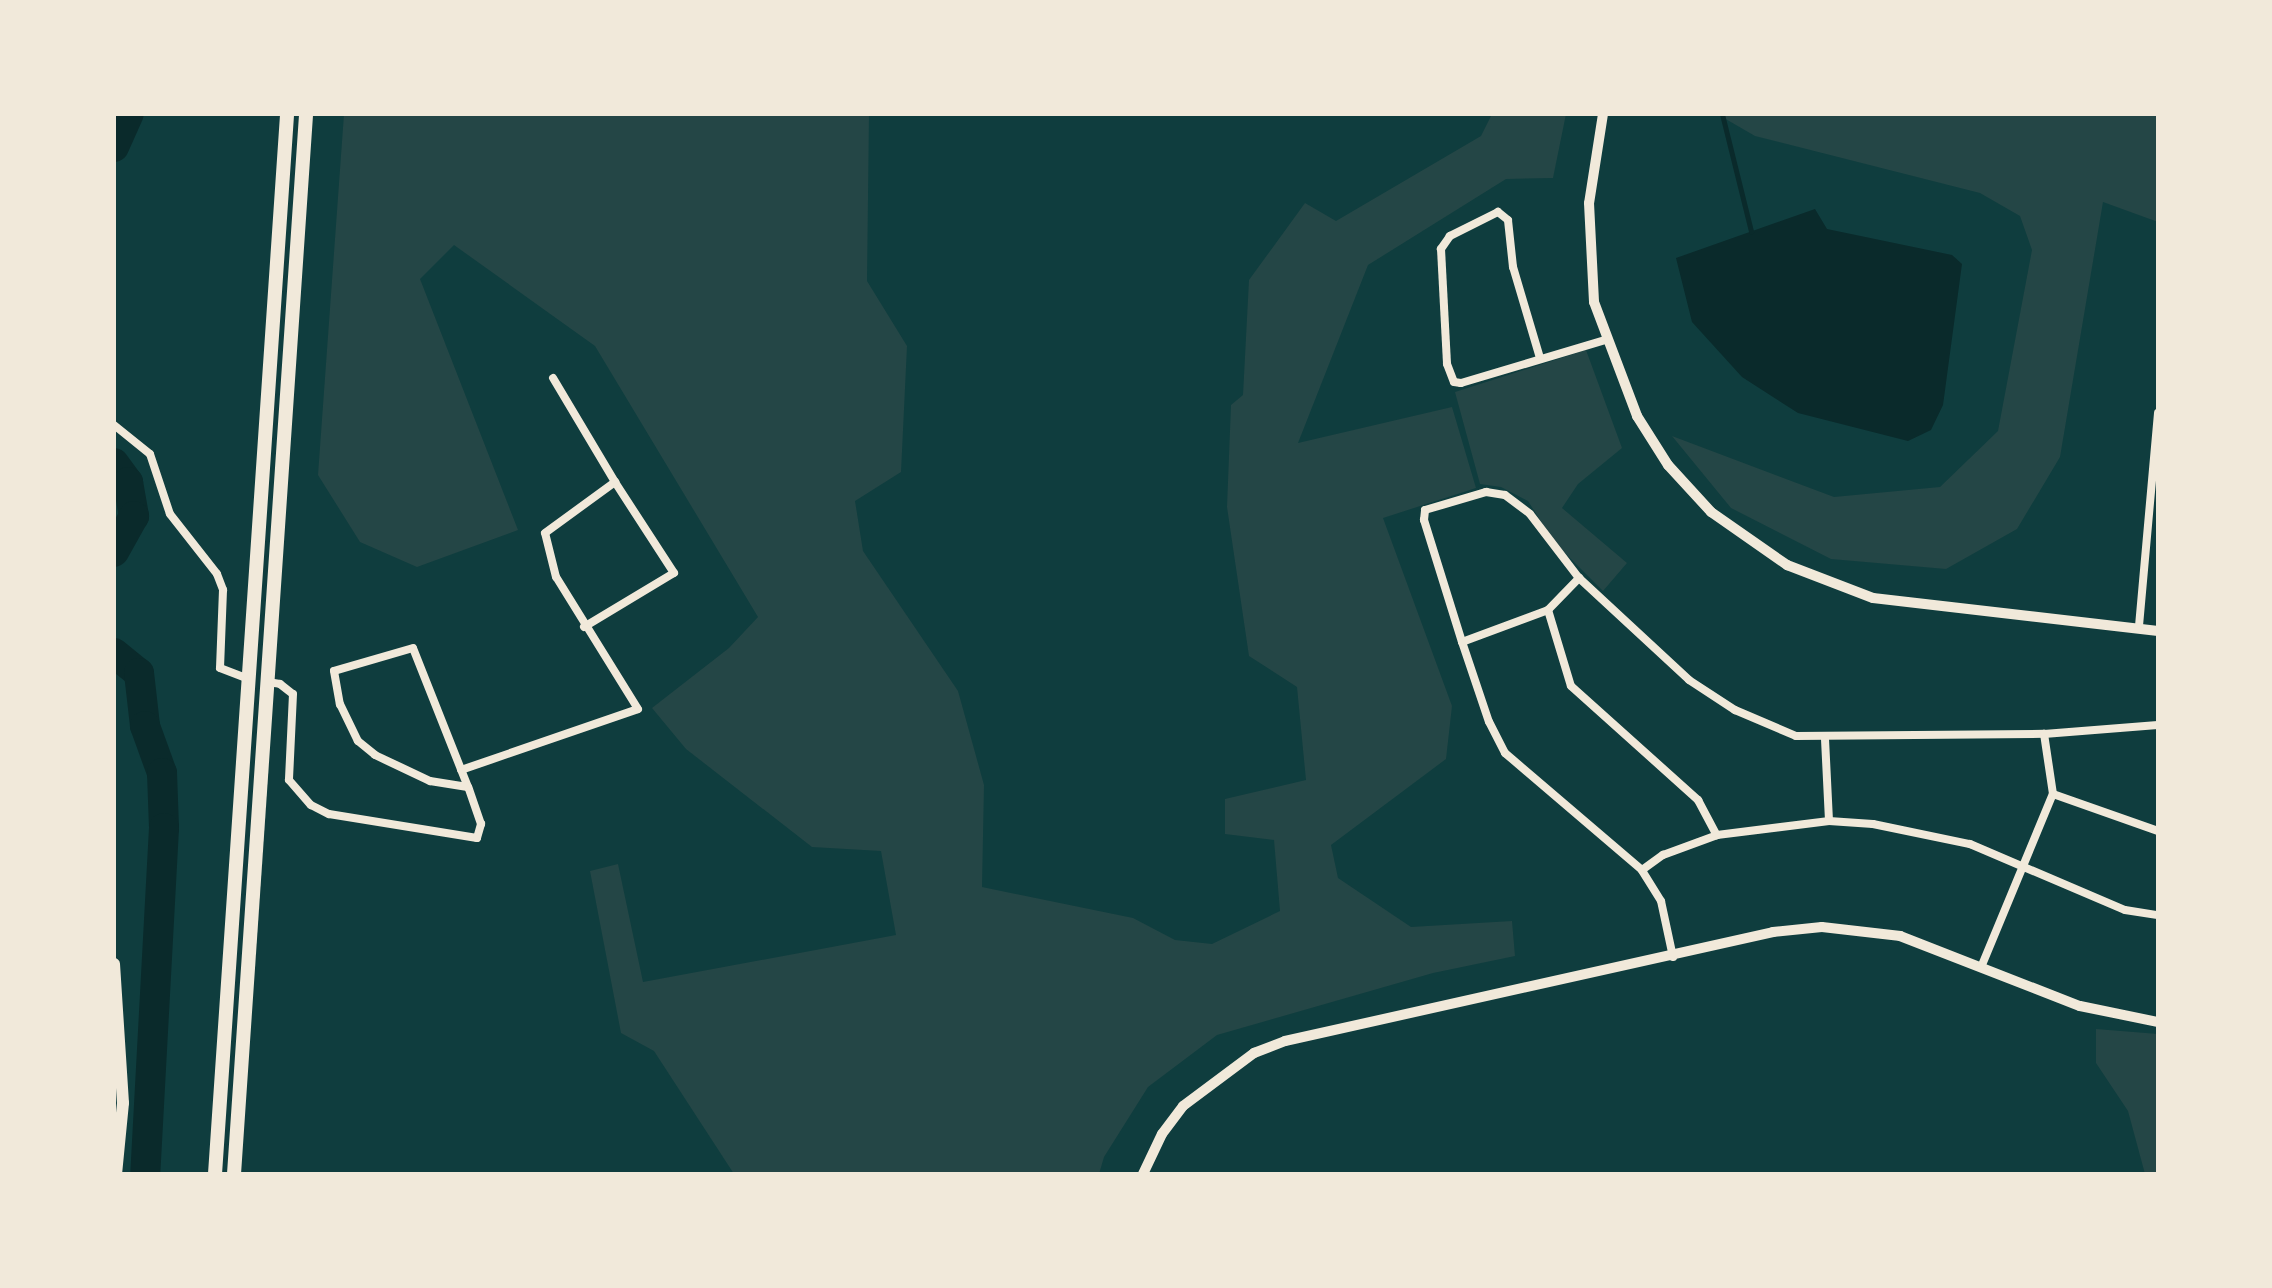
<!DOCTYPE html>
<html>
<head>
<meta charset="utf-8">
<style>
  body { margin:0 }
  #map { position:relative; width:2272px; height:1288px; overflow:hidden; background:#0f3d3e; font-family:Lora,serif }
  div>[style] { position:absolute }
  .green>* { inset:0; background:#244646 }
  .water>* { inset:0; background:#0a2a2b }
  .stream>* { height:5px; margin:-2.5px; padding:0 2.5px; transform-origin:2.5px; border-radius:2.5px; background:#0a2a2b }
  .river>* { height:30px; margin:-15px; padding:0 15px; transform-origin:15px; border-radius:15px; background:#0a2a2b }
  .minor>* { height:8px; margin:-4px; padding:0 4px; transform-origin:4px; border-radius:4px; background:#f1e9da }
  .tertiary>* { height:10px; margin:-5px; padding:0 5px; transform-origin:5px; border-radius:5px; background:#f1e9da }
  .secondary>* { height:12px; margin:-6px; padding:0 6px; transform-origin:6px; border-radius:6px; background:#f1e9da }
  .trunk>* { height:14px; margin:-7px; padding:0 7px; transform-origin:7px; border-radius:7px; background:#f1e9da }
  span { translate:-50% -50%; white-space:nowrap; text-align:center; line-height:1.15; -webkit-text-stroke:6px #f1e9da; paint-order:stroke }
  .frame { position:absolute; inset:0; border:116px solid #f1e9da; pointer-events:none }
</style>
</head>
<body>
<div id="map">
  <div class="green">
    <div style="clip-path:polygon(344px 114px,869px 114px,867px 281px,907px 346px,901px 472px,855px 501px,863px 551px,958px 691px,984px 785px,982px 887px,1133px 918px,1175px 940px,1212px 944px,1280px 911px,1274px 840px,1225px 834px,1225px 799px,1306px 780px,1297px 687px,1249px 656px,1227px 507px,1231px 405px,1243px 395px,1249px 280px,1305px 203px,1336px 221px,1481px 136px,1492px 114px,1566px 114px,1553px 178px,1506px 179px,1368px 265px,1298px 443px,1452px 407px,1476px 488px,1383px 518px,1452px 706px,1446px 759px,1331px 845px,1338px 878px,1411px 927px,1512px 921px,1515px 956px,1433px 973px,1217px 1035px,1148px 1087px,1104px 1157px,1099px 1174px,734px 1174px,654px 1051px,621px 1033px,590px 871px,618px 864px,643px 982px,896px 935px,881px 851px,812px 847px,686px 749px,652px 708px,729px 648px,758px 617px,595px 346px,454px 245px,420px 279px,518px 530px,417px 567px,360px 542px,318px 475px)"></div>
    <div style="clip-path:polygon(1717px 114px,2158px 114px,2158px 222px,2103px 202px,2060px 457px,2017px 529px,1946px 569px,1831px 559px,1731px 508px,1672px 436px,1834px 497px,1940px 487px,1998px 431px,2032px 250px,2020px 216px,1980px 193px,1755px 136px)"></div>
    <div style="clip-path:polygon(1586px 350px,1622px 448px,1578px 484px,1562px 508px,1627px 563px,1603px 591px,1554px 542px,1528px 501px,1501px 487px,1480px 484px,1455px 392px)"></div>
    <div style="clip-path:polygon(2096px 1029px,2158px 1034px,2158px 1174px,2145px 1174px,2128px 1111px,2096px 1063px)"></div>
  </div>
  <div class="water">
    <div style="clip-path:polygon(1815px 209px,1827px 229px,1952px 255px,1962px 264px,1943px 405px,1931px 430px,1908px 441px,1798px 413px,1742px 377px,1692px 322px,1676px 258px)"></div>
  </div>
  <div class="stream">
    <div style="left:1722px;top:114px;width:121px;rotate:76.1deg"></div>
  </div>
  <div class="river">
    <div style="left:114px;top:147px;width:36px;rotate:-66deg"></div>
    <div style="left:114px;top:463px;width:24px;rotate:54deg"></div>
    <div style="left:128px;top:482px;width:35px;rotate:80deg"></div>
    <div style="left:134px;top:516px;width:41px;rotate:119.1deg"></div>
    <div style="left:114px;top:653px;width:32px;rotate:39deg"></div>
    <div style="left:139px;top:673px;width:53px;rotate:83.5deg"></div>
    <div style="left:145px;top:726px;width:50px;rotate:70.1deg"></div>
    <div style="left:162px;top:773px;width:55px;rotate:87.9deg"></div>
    <div style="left:164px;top:828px;width:347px;rotate:93.1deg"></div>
  </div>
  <div class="minor">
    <div style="left:1540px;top:358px;width:95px;rotate:-106.5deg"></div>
    <div style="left:1513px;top:267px;width:47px;rotate:-96.1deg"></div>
    <div style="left:1508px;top:220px;width:13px;rotate:-141deg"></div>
    <div style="left:1498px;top:212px;width:54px;rotate:153.4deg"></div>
    <div style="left:1450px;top:236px;width:16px;rotate:125deg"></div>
    <div style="left:1441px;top:249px;width:115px;rotate:87deg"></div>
    <div style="left:1447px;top:364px;width:19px;rotate:69deg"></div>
    <div style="left:1454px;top:382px;width:7px;rotate:8deg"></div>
    <div style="left:1461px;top:383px;width:150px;rotate:-16.6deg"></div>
    <div style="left:114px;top:425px;width:46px;rotate:38.9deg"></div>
    <div style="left:150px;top:454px;width:63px;rotate:71.6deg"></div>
    <div style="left:170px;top:514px;width:76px;rotate:51.9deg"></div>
    <div style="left:217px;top:574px;width:17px;rotate:69deg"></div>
    <div style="left:223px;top:590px;width:78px;rotate:92.2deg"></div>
    <div style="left:220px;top:668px;width:30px;rotate:21deg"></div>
    <div style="left:1548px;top:610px;width:79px;rotate:73.2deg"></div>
    <div style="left:1571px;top:686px;width:171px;rotate:41.9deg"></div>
    <div style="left:1698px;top:800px;width:40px;rotate:62deg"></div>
    <div style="left:2139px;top:626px;width:214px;rotate:-84.9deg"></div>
    <div style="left:584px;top:627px;width:105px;rotate:-31deg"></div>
    <div style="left:674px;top:573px;width:108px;rotate:-123deg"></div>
    <div style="left:1462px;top:642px;width:92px;rotate:-20.4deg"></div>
    <div style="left:1548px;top:610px;width:45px;rotate:-45.9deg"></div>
    <div style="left:268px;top:682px;width:12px;rotate:9deg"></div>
    <div style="left:280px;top:684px;width:16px;rotate:38deg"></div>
    <div style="left:293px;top:694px;width:86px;rotate:92.7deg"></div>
    <div style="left:289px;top:780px;width:33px;rotate:49deg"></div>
    <div style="left:311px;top:805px;width:20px;rotate:27deg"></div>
    <div style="left:329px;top:814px;width:150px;rotate:9.2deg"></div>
    <div style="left:477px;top:838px;width:15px;rotate:-74deg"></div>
    <div style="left:481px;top:824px;width:39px;rotate:-109deg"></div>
    <div style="left:468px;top:787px;width:149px;rotate:-111.6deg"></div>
    <div style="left:413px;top:648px;width:82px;rotate:163.8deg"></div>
    <div style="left:334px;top:671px;width:34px;rotate:80deg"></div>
    <div style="left:340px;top:704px;width:41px;rotate:64.1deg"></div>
    <div style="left:358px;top:741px;width:22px;rotate:39deg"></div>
    <div style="left:375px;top:755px;width:61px;rotate:25.3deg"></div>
    <div style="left:430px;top:781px;width:38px;rotate:9deg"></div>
    <div style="left:1825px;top:739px;width:82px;rotate:87.2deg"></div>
    <div style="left:461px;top:770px;width:187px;rotate:-19deg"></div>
    <div style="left:638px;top:709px;width:155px;rotate:-121.8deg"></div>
    <div style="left:556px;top:577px;width:45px;rotate:-104deg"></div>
    <div style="left:545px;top:533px;width:87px;rotate:-36.1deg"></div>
    <div style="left:615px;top:482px;width:121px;rotate:-120.8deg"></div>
    <div style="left:2053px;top:794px;width:111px;rotate:19.4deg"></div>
    <div style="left:1642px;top:870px;width:26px;rotate:-36deg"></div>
    <div style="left:1663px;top:855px;width:58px;rotate:-20.3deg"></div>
    <div style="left:1717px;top:835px;width:113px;rotate:-7.1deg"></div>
    <div style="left:1829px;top:821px;width:44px;rotate:3.9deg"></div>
    <div style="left:1873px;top:824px;width:99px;rotate:11.7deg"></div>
    <div style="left:1970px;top:844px;width:168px;rotate:23.1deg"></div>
    <div style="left:2125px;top:910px;width:33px;rotate:9deg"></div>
    <div style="left:1673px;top:957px;width:57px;rotate:-102.1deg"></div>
    <div style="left:1661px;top:901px;width:36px;rotate:-122deg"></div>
    <div style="left:1642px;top:870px;width:180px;rotate:-139.5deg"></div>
    <div style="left:1505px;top:753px;width:35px;rotate:-117deg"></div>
    <div style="left:1489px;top:722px;width:84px;rotate:-108.6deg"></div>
    <div style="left:1462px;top:642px;width:128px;rotate:-107.3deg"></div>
    <div style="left:1424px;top:520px;width:10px;rotate:-84deg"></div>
    <div style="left:1425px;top:510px;width:64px;rotate:-16.4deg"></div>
    <div style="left:1486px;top:492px;width:19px;rotate:9deg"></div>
    <div style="left:1505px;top:495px;width:31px;rotate:37deg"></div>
    <div style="left:1530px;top:514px;width:81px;rotate:52.6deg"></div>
    <div style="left:1579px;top:578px;width:150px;rotate:42.8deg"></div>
    <div style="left:1689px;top:680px;width:55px;rotate:33.1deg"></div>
    <div style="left:1735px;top:710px;width:66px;rotate:23.1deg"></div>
    <div style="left:1796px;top:736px;width:248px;rotate:-0.5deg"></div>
    <div style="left:2044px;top:734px;width:114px;rotate:-4.5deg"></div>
    <div style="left:1982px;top:965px;width:185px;rotate:-67.5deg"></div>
    <div style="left:2053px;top:794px;width:61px;rotate:-98.5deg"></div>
  </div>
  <div class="tertiary">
    <div style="left:1603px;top:114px;width:90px;rotate:98.9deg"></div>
    <div style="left:1589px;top:203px;width:99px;rotate:87.1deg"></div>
    <div style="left:1594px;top:302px;width:122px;rotate:69.3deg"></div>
    <div style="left:1637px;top:416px;width:58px;rotate:57.7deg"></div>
    <div style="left:1668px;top:465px;width:64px;rotate:47.5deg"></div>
    <div style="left:1711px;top:512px;width:93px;rotate:34.9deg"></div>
    <div style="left:1787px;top:565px;width:92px;rotate:21deg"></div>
    <div style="left:1873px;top:598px;width:287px;rotate:6.6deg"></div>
    <div style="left:1143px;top:1174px;width:44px;rotate:-64.6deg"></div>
    <div style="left:1162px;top:1134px;width:35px;rotate:-53deg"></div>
    <div style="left:1183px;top:1106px;width:89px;rotate:-36.7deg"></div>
    <div style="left:1254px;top:1053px;width:33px;rotate:-21deg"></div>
    <div style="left:1285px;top:1041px;width:500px;rotate:-12.59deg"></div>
    <div style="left:1773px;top:932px;width:49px;rotate:-5.8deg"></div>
    <div style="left:1822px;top:927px;width:79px;rotate:6.6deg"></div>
    <div style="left:1900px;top:936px;width:193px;rotate:21.3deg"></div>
    <div style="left:2080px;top:1006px;width:80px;rotate:11.6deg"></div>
  </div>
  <div class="secondary">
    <div style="left:114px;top:964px;width:139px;rotate:86.3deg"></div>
    <div style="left:123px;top:1103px;width:71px;rotate:95.6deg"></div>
  </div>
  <div class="trunk">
    <div style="left:215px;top:1174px;width:1062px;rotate:-86.11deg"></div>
    <div style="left:234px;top:1174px;width:1062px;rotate:-86.11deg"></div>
  </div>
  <div class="frame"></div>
</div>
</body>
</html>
